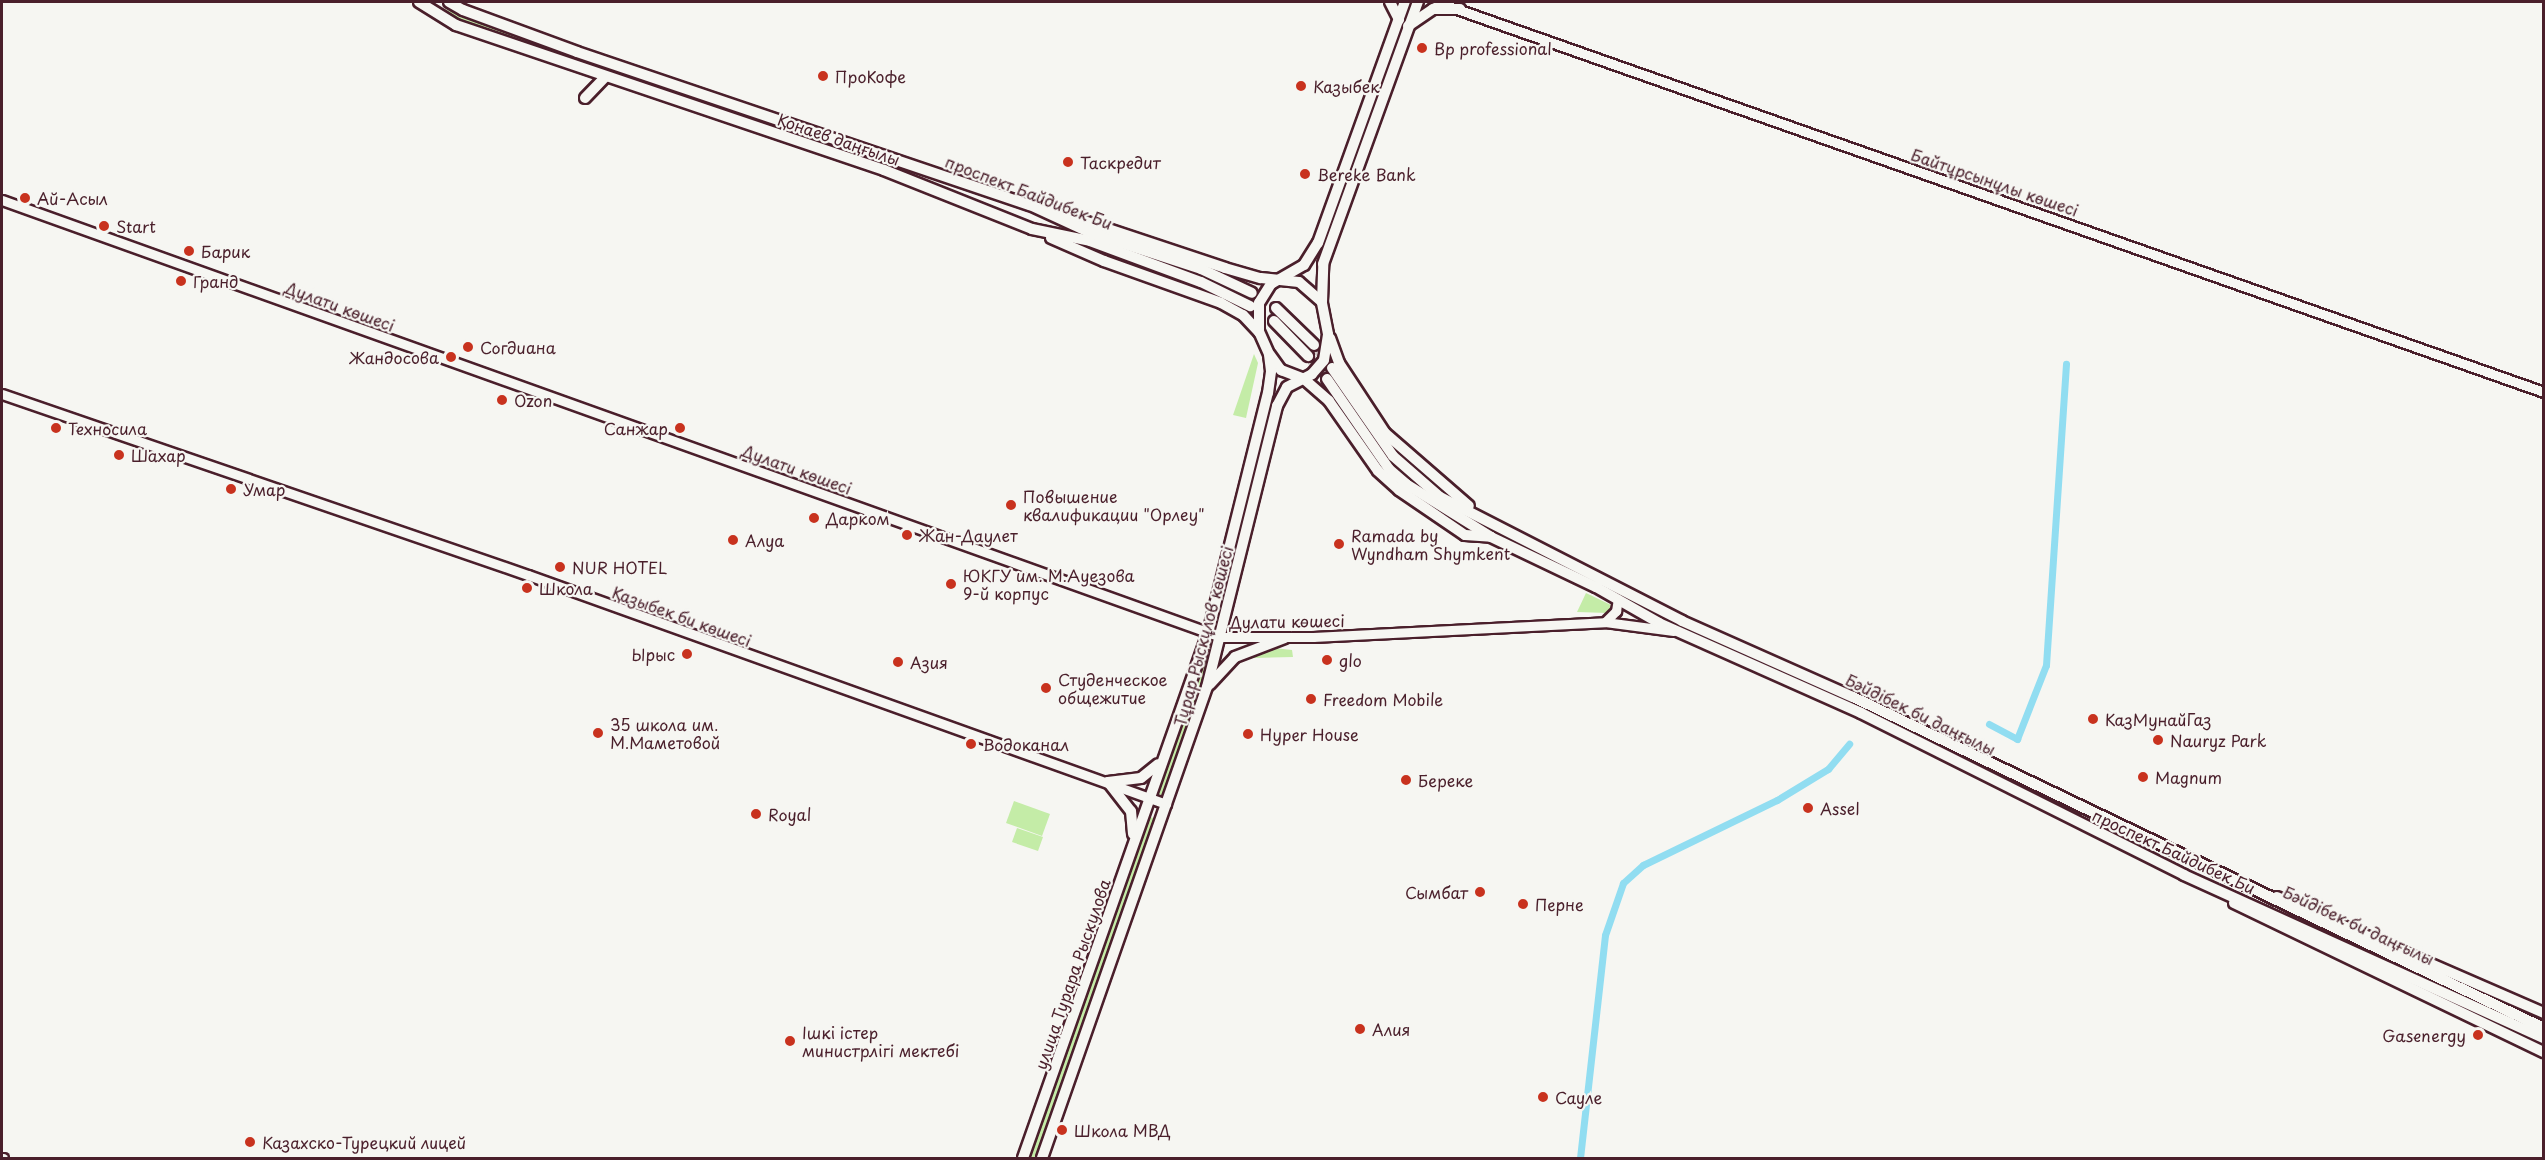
<!DOCTYPE html>
<html>
<head>
<meta charset="utf-8">
<style>
  body { margin:0 }
  #map { position:relative; width:2545px; height:1160px; overflow:hidden; background:#f6f6f2; font-family:"Playpen Sans",sans-serif }
  div>[style] { position:absolute }
  .green>* { inset:0; background:#c4eca7 }
  .canal>* { height:7px; margin:-3.5px; padding:0 3.5px; transform-origin:3.5px; border-radius:3.5px; background:#91ddf1 }
  .primary-tunnel>* { height:10px; margin-top:-5px; transform-origin:0; background:repeating-linear-gradient(90deg,#d4cbca 0 10px,transparent 0 15px) }
  .roads { filter:drop-shadow(2px 0 #4a1f2b) drop-shadow(-2px 0 #4a1f2b) drop-shadow(0 2px #4a1f2b) drop-shadow(0 -2px #4a1f2b) }
  .secondary>* { height:9px; margin:-4.5px; padding:0 4.5px; transform-origin:4.5px; border-radius:4.5px; background:#f6f6f2 }
  .primary>* { height:10px; margin:-5px; padding:0 5px; transform-origin:5px; border-radius:5px; background:#f6f6f2 }
  .dots>* { width:16px; height:16px; translate:-50% -50%; box-sizing:border-box; border:3px solid #f6f6f2; border-radius:50% }
  span { translate:-50% -50%; white-space:nowrap; text-align:center; line-height:1.15; -webkit-text-stroke:4.5px #f6f6f2; paint-order:stroke }
  .poi-label { font-size:16px; color:#4a1f2b }
  .left { translate:0 -50%; text-align:left }
  .right { translate:-100% -50%; text-align:right }
  .street-label { font-size:16px; color:#4a1f2b }
  .frame { position:absolute; inset:0; border:3px solid #4a1f2b; pointer-events:none }
</style>
</head>
<body>
<div id="map">
  <div class="green">
    <div style="clip-path:polygon(426px 2px,563px 53px,562px 56px,463px 22px)"></div>
    <div style="clip-path:polygon(1254px 354px,1258px 363px,1246px 418px,1233px 415px)"></div>
    <div style="clip-path:polygon(1586px 593px,1611px 605px,1608px 613px,1577px 612px)"></div>
    <div style="clip-path:polygon(1274px 648px,1292px 650px,1293px 657px,1254px 658px,1256px 651px)"></div>
    <div style="clip-path:polygon(1208px 652px,1214px 654px,1164px 796px,1158px 794px)"></div>
    <div style="clip-path:polygon(1014px 801px,1050px 814px,1042px 836px,1006px 823px)"></div>
    <div style="clip-path:polygon(1150px 817px,1157px 819px,1037px 1158px,1030px 1158px)"></div>
    <div style="clip-path:polygon(1017px 828px,1043px 837px,1038px 851px,1012px 842px)"></div>
  </div>
  <div class="canal">
    <div style="left:1989px;top:724px;width:32px;rotate:28deg"></div>
    <div style="left:2017px;top:739px;width:79px;rotate:-68.6deg"></div>
    <div style="left:2046px;top:665px;width:302px;rotate:-86.2deg"></div>
    <div style="left:1580px;top:1158px;width:224px;rotate:-83.6deg"></div>
    <div style="left:1605px;top:935px;width:55px;rotate:-70.9deg"></div>
    <div style="left:1623px;top:883px;width:27px;rotate:-42deg"></div>
    <div style="left:1643px;top:865px;width:149px;rotate:-25.9deg"></div>
    <div style="left:1777px;top:800px;width:60px;rotate:-31.3deg"></div>
    <div style="left:1828px;top:769px;width:33px;rotate:-50deg"></div>
  </div>
  <div class="primary-tunnel">
    <div style="left:1314px;top:345px;width:29px;rotate:52deg"></div>
    <div style="left:1308px;top:356px;width:30px;rotate:50deg"></div>
  </div>
  <div class="roads">
    <div class="secondary">
      <div style="left:1437px;top:2px;width:1174px;rotate:19.41deg"></div>
      <div style="left:2px;top:200px;width:1295px;rotate:19.72deg"></div>
      <div style="left:1221px;top:637px;width:92px"></div>
      <div style="left:1313px;top:637px;width:292px;rotate:-2.9deg"></div>
      <div style="left:1605px;top:622px;width:69px;rotate:7.5deg"></div>
      <div style="left:2px;top:394px;width:556px;rotate:18.99deg"></div>
      <div style="left:528px;top:575px;width:678px;rotate:19.74deg"></div>
      <div style="left:1605px;top:622px;width:16px;rotate:-45deg"></div>
      <div style="left:1616px;top:611px;width:12px;rotate:-81deg"></div>
      <div style="left:2px;top:1158px;width:1px"></div>
    </div>
    <div class="primary">
      <div style="left:419px;top:2px;width:44px;rotate:31.9deg"></div>
      <div style="left:456px;top:25px;width:452px;rotate:18.7deg"></div>
      <div style="left:884px;top:170px;width:159px;rotate:21.7deg"></div>
      <div style="left:1032px;top:229px;width:59px;rotate:11.7deg"></div>
      <div style="left:1090px;top:241px;width:118px;rotate:20.3deg"></div>
      <div style="left:1201px;top:282px;width:55px;rotate:26.1deg"></div>
      <div style="left:449px;top:2px;width:16px;rotate:30deg"></div>
      <div style="left:463px;top:10px;width:121px;rotate:20.2deg"></div>
      <div style="left:577px;top:52px;width:478px;rotate:18.7deg"></div>
      <div style="left:1030px;top:205px;width:67px;rotate:24.7deg"></div>
      <div style="left:1091px;top:233px;width:116px;rotate:18.1deg"></div>
      <div style="left:1201px;top:269px;width:56px;rotate:25.2deg"></div>
      <div style="left:1390px;top:2px;width:20px;rotate:63deg"></div>
      <div style="left:1408px;top:26px;width:30px;rotate:-34deg"></div>
      <div style="left:1433px;top:9px;width:27px"></div>
      <div style="left:585px;top:98px;width:29px;rotate:-46deg"></div>
      <div style="left:1051px;top:210px;width:183px;rotate:18.4deg"></div>
      <div style="left:1225px;top:268px;width:37px;rotate:16deg"></div>
      <div style="left:1261px;top:278px;width:38px;rotate:6deg"></div>
      <div style="left:1299px;top:282px;width:30px;rotate:41deg"></div>
      <div style="left:1051px;top:238px;width:58px;rotate:23.5deg"></div>
      <div style="left:1104px;top:261px;width:124px;rotate:19.7deg"></div>
      <div style="left:1221px;top:303px;width:25px;rotate:29deg"></div>
      <div style="left:1243px;top:315px;width:23px;rotate:47deg"></div>
      <div style="left:1276px;top:308px;width:53px;rotate:44.2deg"></div>
      <div style="left:1274px;top:321px;width:49px;rotate:45.8deg"></div>
      <div style="left:1330px;top:338px;width:27px;rotate:70deg"></div>
      <div style="left:1339px;top:363px;width:84px;rotate:56.7deg"></div>
      <div style="left:1385px;top:433px;width:111px;rotate:41deg"></div>
      <div style="left:1270px;top:355px;width:19px;rotate:54deg"></div>
      <div style="left:1281px;top:370px;width:25px;rotate:21deg"></div>
      <div style="left:1304px;top:379px;width:33px;rotate:41deg"></div>
      <div style="left:1329px;top:401px;width:85px;rotate:55deg"></div>
      <div style="left:1378px;top:471px;width:28px;rotate:42deg"></div>
      <div style="left:1399px;top:490px;width:80px;rotate:34.3deg"></div>
      <div style="left:1465px;top:535px;width:26px;rotate:4deg"></div>
      <div style="left:1332px;top:368px;width:107px;rotate:55.3deg"></div>
      <div style="left:1393px;top:456px;width:62px;rotate:41.1deg"></div>
      <div style="left:1440px;top:497px;width:272px;rotate:27.1deg"></div>
      <div style="left:1682px;top:621px;width:187px;rotate:24deg"></div>
      <div style="left:1853px;top:697px;width:766px;rotate:25.6deg"></div>
      <div style="left:1327px;top:379px;width:109px;rotate:55.4deg"></div>
      <div style="left:1389px;top:469px;width:23px;rotate:41deg"></div>
      <div style="left:1406px;top:484px;width:100px;rotate:31.9deg"></div>
      <div style="left:1491px;top:537px;width:116px;rotate:25.5deg"></div>
      <div style="left:1596px;top:587px;width:73px;rotate:29.7deg"></div>
      <div style="left:1659px;top:623px;width:221px;rotate:24deg"></div>
      <div style="left:1861px;top:713px;width:361px;rotate:26.6deg"></div>
      <div style="left:2184px;top:875px;width:395px;rotate:24.4deg"></div>
      <div style="left:1210px;top:684px;width:37px;rotate:-47deg"></div>
      <div style="left:1235px;top:657px;width:53px;rotate:-20.8deg"></div>
      <div style="left:1108px;top:782px;width:37px;rotate:52deg"></div>
      <div style="left:1131px;top:811px;width:23px;rotate:85deg"></div>
      <div style="left:1108px;top:782px;width:33px;rotate:-7deg"></div>
      <div style="left:1141px;top:778px;width:22px;rotate:-39deg"></div>
      <div style="left:2277px;top:897px;width:291px;rotate:23.5deg"></div>
      <div style="left:2234px;top:903px;width:344px;rotate:25.7deg"></div>
      <div style="left:1023px;top:1158px;width:557px;rotate:-70.59deg"></div>
      <div style="left:1208px;top:633px;width:247px;rotate:-76deg"></div>
      <div style="left:1268px;top:393px;width:22px;rotate:-82deg"></div>
      <div style="left:1271px;top:371px;width:17px;rotate:-97deg"></div>
      <div style="left:1269px;top:354px;width:24px;rotate:-114deg"></div>
      <div style="left:1259px;top:332px;width:29px;rotate:-90deg"></div>
      <div style="left:1259px;top:303px;width:22px;rotate:-58deg"></div>
      <div style="left:1271px;top:284px;width:38px;rotate:-30deg"></div>
      <div style="left:1304px;top:265px;width:26px;rotate:-58deg"></div>
      <div style="left:1318px;top:243px;width:256px;rotate:-70.2deg"></div>
      <div style="left:1042px;top:1158px;width:499px;rotate:-70.7deg"></div>
      <div style="left:1207px;top:687px;width:290px;rotate:-76deg"></div>
      <div style="left:1277px;top:406px;width:21px;rotate:-62deg"></div>
      <div style="left:1287px;top:387px;width:28px;rotate:-27deg"></div>
      <div style="left:1312px;top:374px;width:18px;rotate:-49deg"></div>
      <div style="left:1324px;top:360px;width:26px;rotate:-81deg"></div>
      <div style="left:1328px;top:334px;width:33px;rotate:-101deg"></div>
      <div style="left:1322px;top:302px;width:38px;rotate:-88deg"></div>
      <div style="left:1323px;top:264px;width:279px;rotate:-70.1deg"></div>
    </div>
  </div>
  <div class="dots">
    <div style="left:1422px;top:48px;background:#c8321e"></div>
    <div style="left:823px;top:76px;background:#c8321e"></div>
    <div style="left:1301px;top:86px;background:#c8321e"></div>
    <div style="left:1068px;top:162px;background:#c8321e"></div>
    <div style="left:1305px;top:174px;background:#c8321e"></div>
    <div style="left:25px;top:198px;background:#c8321e"></div>
    <div style="left:104px;top:226px;background:#c8321e"></div>
    <div style="left:189px;top:251px;background:#c8321e"></div>
    <div style="left:181px;top:281px;background:#c8321e"></div>
    <div style="left:468px;top:347px;background:#c8321e"></div>
    <div style="left:451px;top:357px;background:#c8321e"></div>
    <div style="left:502px;top:400px;background:#c8321e"></div>
    <div style="left:56px;top:428px;background:#c8321e"></div>
    <div style="left:680px;top:428px;background:#c8321e"></div>
    <div style="left:119px;top:455px;background:#c8321e"></div>
    <div style="left:231px;top:489px;background:#c8321e"></div>
    <div style="left:1011px;top:505px;background:#c8321e"></div>
    <div style="left:814px;top:518px;background:#c8321e"></div>
    <div style="left:907px;top:535px;background:#c8321e"></div>
    <div style="left:733px;top:540px;background:#c8321e"></div>
    <div style="left:1339px;top:544px;background:#c8321e"></div>
    <div style="left:560px;top:567px;background:#c8321e"></div>
    <div style="left:951px;top:584px;background:#c8321e"></div>
    <div style="left:527px;top:588px;background:#c8321e"></div>
    <div style="left:687px;top:654px;background:#c8321e"></div>
    <div style="left:1327px;top:660px;background:#c8321e"></div>
    <div style="left:898px;top:662px;background:#c8321e"></div>
    <div style="left:1046px;top:688px;background:#c8321e"></div>
    <div style="left:1311px;top:699px;background:#c8321e"></div>
    <div style="left:2093px;top:719px;background:#c8321e"></div>
    <div style="left:598px;top:733px;background:#c8321e"></div>
    <div style="left:1248px;top:734px;background:#c8321e"></div>
    <div style="left:2158px;top:740px;background:#c8321e"></div>
    <div style="left:971px;top:744px;background:#c8321e"></div>
    <div style="left:2143px;top:777px;background:#c8321e"></div>
    <div style="left:1406px;top:780px;background:#c8321e"></div>
    <div style="left:1808px;top:808px;background:#c8321e"></div>
    <div style="left:756px;top:814px;background:#c8321e"></div>
    <div style="left:1480px;top:892px;background:#c8321e"></div>
    <div style="left:1523px;top:904px;background:#c8321e"></div>
    <div style="left:1360px;top:1029px;background:#c8321e"></div>
    <div style="left:2478px;top:1035px;background:#c8321e"></div>
    <div style="left:790px;top:1041px;background:#c8321e"></div>
    <div style="left:1543px;top:1097px;background:#c8321e"></div>
    <div style="left:1062px;top:1130px;background:#c8321e"></div>
    <div style="left:250px;top:1142px;background:#c8321e"></div>
  </div>
  <div class="poi-label">
    <span class="left" style="left:1434px;top:48px">Bp professional</span>
    <span class="left" style="left:835px;top:76px">ПроКофе</span>
    <span class="left" style="left:1313px;top:86px">Казыбек</span>
    <span class="left" style="left:1080px;top:162px">Таскредит</span>
    <span class="left" style="left:1317px;top:174px">Bereke Bank</span>
    <span class="left" style="left:37px;top:198px">Ай-Асыл</span>
    <span class="left" style="left:116px;top:226px">Start</span>
    <span class="left" style="left:201px;top:251px">Барик</span>
    <span class="left" style="left:193px;top:281px">Гранд</span>
    <span class="left" style="left:480px;top:347px">Согдиана</span>
    <span class="right" style="left:439px;top:357px">Жандосова</span>
    <span class="left" style="left:514px;top:400px">Ozon</span>
    <span class="left" style="left:68px;top:428px">Техносила</span>
    <span class="right" style="left:668px;top:428px">Санжар</span>
    <span class="left" style="left:131px;top:455px">Шахар</span>
    <span class="left" style="left:243px;top:489px">Умар</span>
    <span class="left" style="left:1023px;top:505px">Повышение<br>квалификации "Орлеу"</span>
    <span class="left" style="left:826px;top:518px">Дарком</span>
    <span class="left" style="left:919px;top:535px">Жан-Даулет</span>
    <span class="left" style="left:1351px;top:544px">Ramada by<br>Wyndham Shymkent</span>
    <span class="left" style="left:745px;top:540px">Алуа</span>
    <span class="left" style="left:572px;top:567px">NUR HOTEL</span>
    <span class="left" style="left:963px;top:584px">ЮКГУ им. М.Ауезова<br>9-й корпус</span>
    <span class="left" style="left:539px;top:588px">Школа</span>
    <span class="right" style="left:675px;top:654px">Ырыс</span>
    <span class="left" style="left:1339px;top:660px">glo</span>
    <span class="left" style="left:910px;top:662px">Азия</span>
    <span class="left" style="left:1058px;top:688px">Студенческое<br>общежитие</span>
    <span class="left" style="left:1323px;top:699px">Freedom Mobile</span>
    <span class="left" style="left:2105px;top:719px">КазМунайГаз</span>
    <span class="left" style="left:610px;top:733px">35 школа им.<br>М.Маметовой</span>
    <span class="left" style="left:1260px;top:734px">Hyper House</span>
    <span class="left" style="left:2170px;top:740px">Nauryz Park</span>
    <span class="left" style="left:983px;top:744px">Водоканал</span>
    <span class="left" style="left:2155px;top:777px">Magnum</span>
    <span class="left" style="left:1418px;top:780px">Береке</span>
    <span class="left" style="left:1820px;top:808px">Assel</span>
    <span class="left" style="left:768px;top:814px">Royal</span>
    <span class="right" style="left:1468px;top:892px">Сымбат</span>
    <span class="left" style="left:1535px;top:904px">Перне</span>
    <span class="left" style="left:1372px;top:1029px">Алия</span>
    <span class="left" style="left:802px;top:1041px">Ішкі істер<br>министрлігі мектебі</span>
    <span class="right" style="left:2466px;top:1035px">Gasenergy</span>
    <span class="left" style="left:1555px;top:1097px">Сауле</span>
    <span class="left" style="left:1074px;top:1130px">Школа МВД</span>
    <span class="left" style="left:262px;top:1142px">Казахско-Турецкий лицей</span>
  </div>
  <div class="street-label">
    <span style="left:839px;top:139px;rotate:19deg">Қонаев даңғылы</span>
    <span style="left:1995px;top:182px;rotate:19deg">Байтұрсынұлы көшесі</span>
    <span style="left:1029px;top:192px;rotate:21deg">проспект Байдибек Би</span>
    <span style="left:340px;top:306px;rotate:20deg">Дулати көшесі</span>
    <span style="left:797px;top:469px;rotate:20deg">Дулати көшесі</span>
    <span style="left:682px;top:616px;rotate:20deg">Қазыбек би көшесі</span>
    <span style="left:1287px;top:621px;rotate:-1deg">Дулати көшесі</span>
    <span style="left:1203px;top:636px;rotate:-75deg">Тұрар Рыскұлов көшесі</span>
    <span style="left:1921px;top:714px;rotate:26deg">Бәйдібек би даңғылы</span>
    <span style="left:2174px;top:851px;rotate:25deg">проспект Байдибек Би</span>
    <span style="left:2359px;top:925px;rotate:25deg">Бәйдібек би даңғылы</span>
    <span style="left:1072px;top:974px;rotate:-71deg">улица Турара Рыскулова</span>
  </div>
  <div class="frame"></div>
</div>
</body>
</html>
